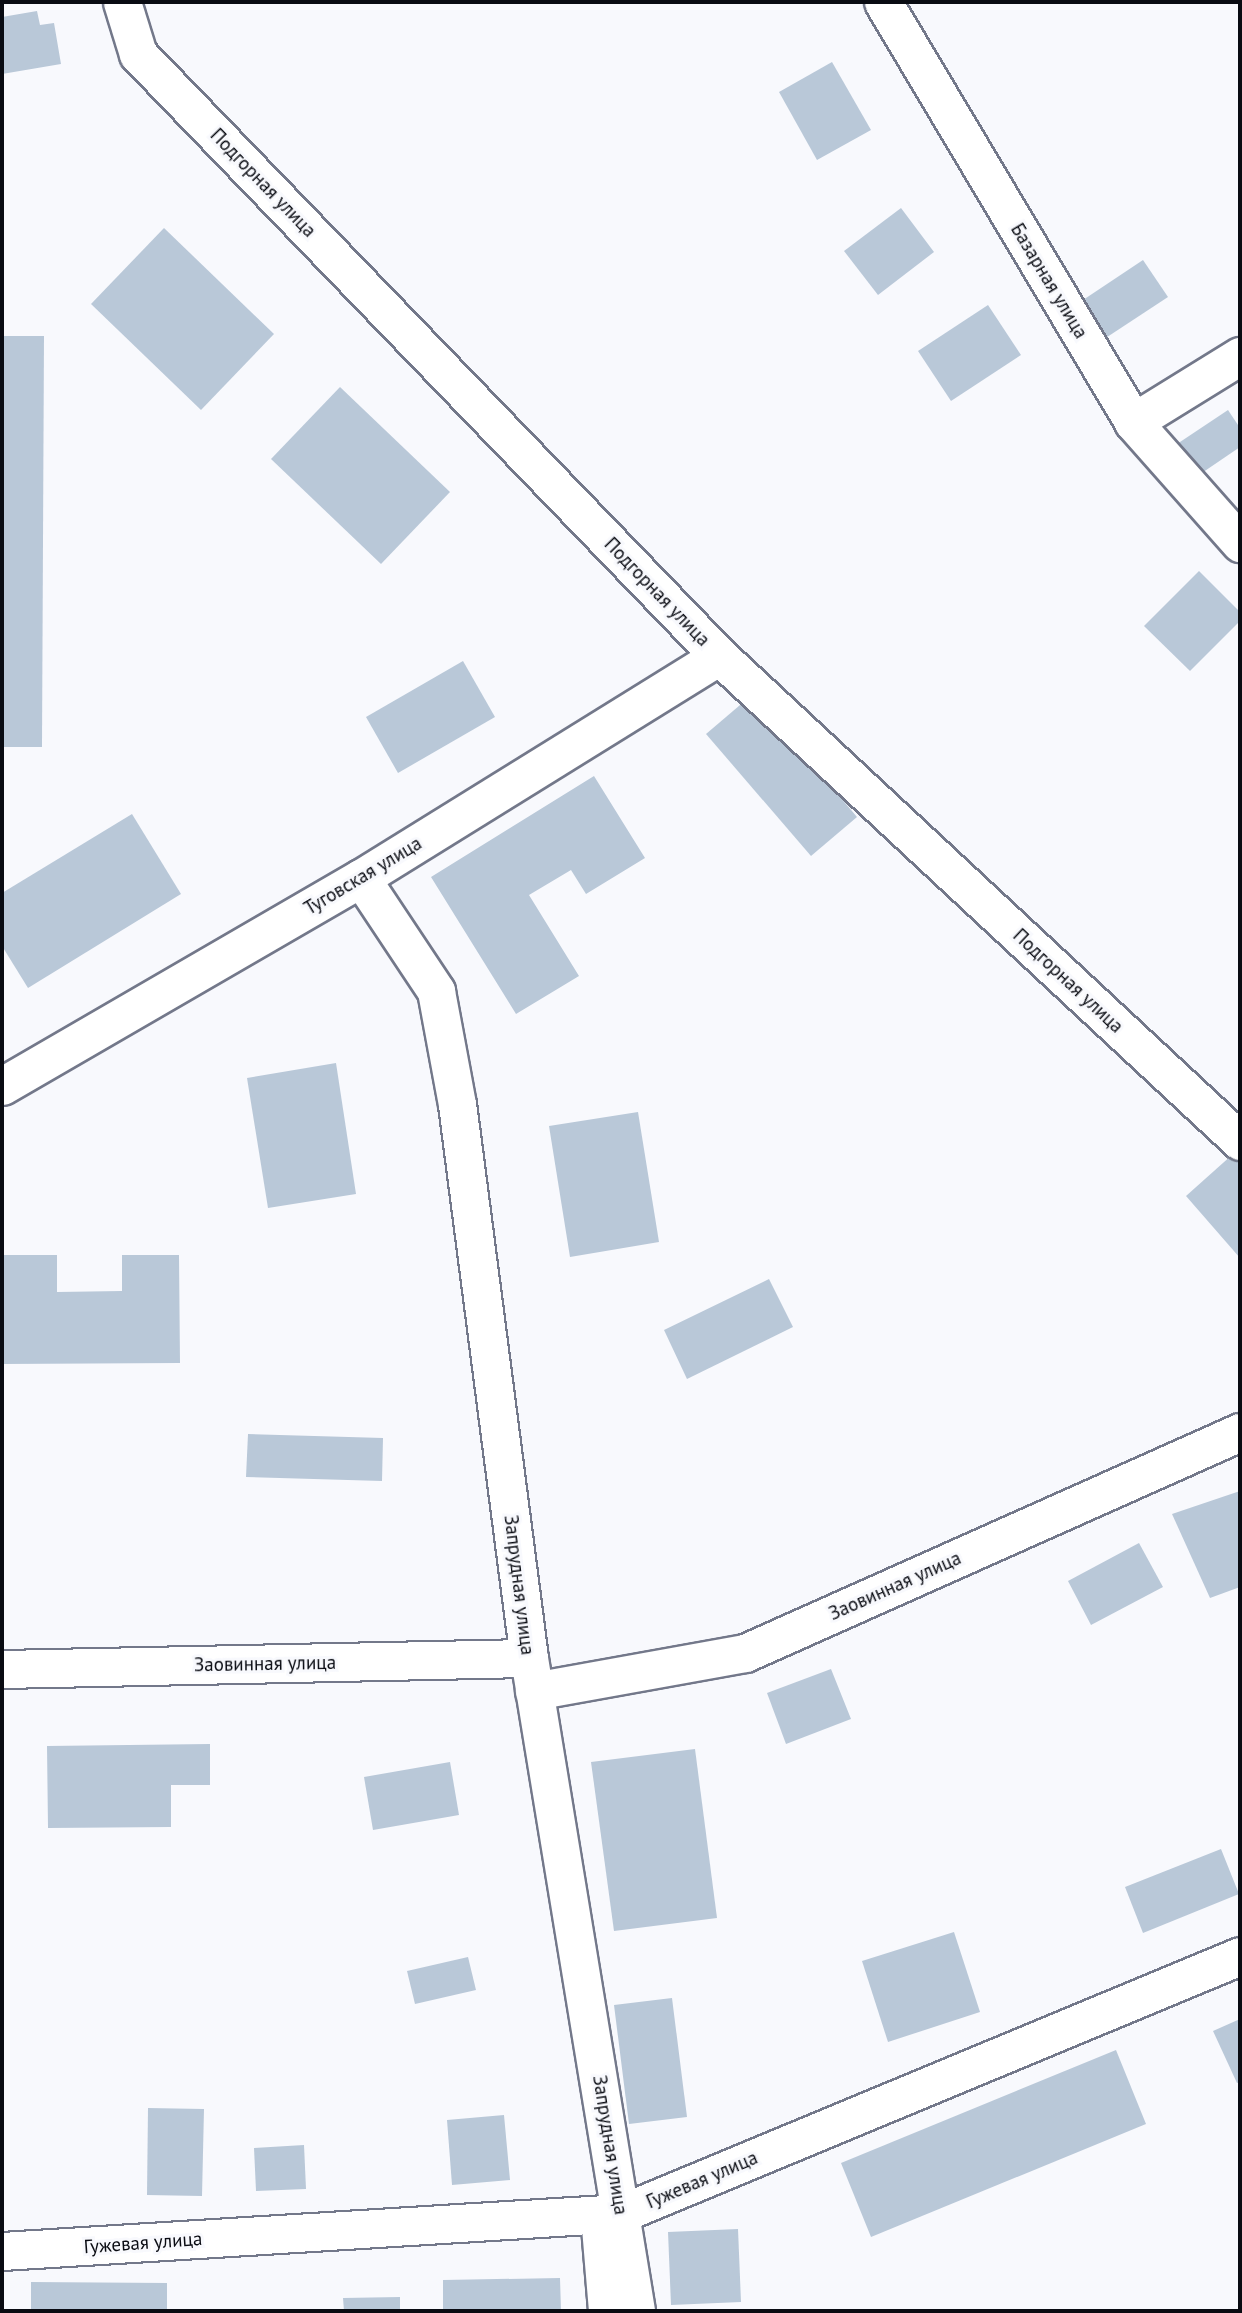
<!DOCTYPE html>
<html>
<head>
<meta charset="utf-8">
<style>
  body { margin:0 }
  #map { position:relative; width:1242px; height:2313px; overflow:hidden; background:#f8f9fd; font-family:"PT Sans",sans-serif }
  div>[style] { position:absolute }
  .building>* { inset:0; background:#b9c8d8 }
  .roads { filter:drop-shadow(2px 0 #73788a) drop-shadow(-2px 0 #73788a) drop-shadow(0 2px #73788a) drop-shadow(0 -2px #73788a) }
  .minor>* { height:37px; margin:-18.5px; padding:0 18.5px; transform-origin:18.5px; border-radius:18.5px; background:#fff }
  span { translate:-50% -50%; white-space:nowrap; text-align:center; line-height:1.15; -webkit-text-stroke:6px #f8f9fd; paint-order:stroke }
  .street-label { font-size:19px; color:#090b12 }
  .frame { position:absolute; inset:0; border:4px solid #090b12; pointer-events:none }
</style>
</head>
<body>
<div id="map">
  <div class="building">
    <div style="clip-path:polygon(37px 11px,40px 25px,54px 23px,61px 64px,2px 74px,2px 17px)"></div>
    <div style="clip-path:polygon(832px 62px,871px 130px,817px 160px,779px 92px)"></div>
    <div style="clip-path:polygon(901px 208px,934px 252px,878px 295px,844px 251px)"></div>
    <div style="clip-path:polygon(164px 228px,274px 334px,201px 410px,91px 304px)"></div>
    <div style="clip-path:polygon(1143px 260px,1168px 297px,1095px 345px,1071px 308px)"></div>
    <div style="clip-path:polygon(988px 305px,1021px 355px,951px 401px,918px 351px)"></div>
    <div style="clip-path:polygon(2px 336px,44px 336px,42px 747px,2px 747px)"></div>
    <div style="clip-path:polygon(340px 387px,450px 492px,381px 564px,271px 459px)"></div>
    <div style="clip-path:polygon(1228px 410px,1240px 428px,1240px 447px,1193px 479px,1171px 448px)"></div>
    <div style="clip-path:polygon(1199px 571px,1240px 612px,1240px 621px,1190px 671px,1144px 626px)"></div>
    <div style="clip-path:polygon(463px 661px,495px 717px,398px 773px,366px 717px)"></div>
    <div style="clip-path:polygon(753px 694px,857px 817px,811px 856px,706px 734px)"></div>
    <div style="clip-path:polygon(594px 776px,645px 858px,586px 894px,571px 870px,529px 895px,579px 976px,516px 1014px,431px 877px)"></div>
    <div style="clip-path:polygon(132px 814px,181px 894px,28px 988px,2px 946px,2px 893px)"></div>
    <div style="clip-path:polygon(336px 1063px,356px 1194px,268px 1208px,247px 1078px)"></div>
    <div style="clip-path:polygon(638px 1112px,659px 1242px,570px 1257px,549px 1126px)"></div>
    <div style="clip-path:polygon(1233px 1154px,1240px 1163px,1240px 1258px,1186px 1196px)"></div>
    <div style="clip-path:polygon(2px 1255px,57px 1255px,57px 1292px,122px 1291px,122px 1255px,179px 1255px,180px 1363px,2px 1364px)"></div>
    <div style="clip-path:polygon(769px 1279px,793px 1327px,687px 1379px,664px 1330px)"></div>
    <div style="clip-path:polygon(248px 1434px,383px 1438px,382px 1481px,246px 1477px)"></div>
    <div style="clip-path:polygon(1240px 1491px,1240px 1587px,1210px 1598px,1172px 1514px)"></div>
    <div style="clip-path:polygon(1139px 1543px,1163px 1587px,1091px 1625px,1068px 1581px)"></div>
    <div style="clip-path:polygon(831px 1669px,851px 1719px,786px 1744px,767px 1693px)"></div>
    <div style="clip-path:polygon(210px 1744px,210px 1785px,171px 1785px,171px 1827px,48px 1828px,47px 1746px)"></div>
    <div style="clip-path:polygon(695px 1749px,717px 1918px,614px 1931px,591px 1762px)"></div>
    <div style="clip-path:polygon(450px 1762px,459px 1815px,373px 1830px,364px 1777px)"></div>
    <div style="clip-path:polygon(1221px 1849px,1239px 1894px,1143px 1933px,1125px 1887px)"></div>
    <div style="clip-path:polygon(954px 1932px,980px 2012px,888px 2042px,862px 1961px)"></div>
    <div style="clip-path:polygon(468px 1957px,476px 1990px,415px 2004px,407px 1971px)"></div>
    <div style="clip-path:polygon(672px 1998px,687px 2117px,629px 2124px,614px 2005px)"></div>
    <div style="clip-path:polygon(1240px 2019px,1240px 2082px,1237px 2083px,1213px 2031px)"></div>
    <div style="clip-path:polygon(1116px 2050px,1146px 2124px,871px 2237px,841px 2163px)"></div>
    <div style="clip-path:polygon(148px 2108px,204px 2109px,202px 2196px,147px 2195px)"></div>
    <div style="clip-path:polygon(504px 2115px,510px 2180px,452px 2185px,447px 2120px)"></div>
    <div style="clip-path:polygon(304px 2145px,306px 2189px,256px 2191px,254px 2148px)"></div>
    <div style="clip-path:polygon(738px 2229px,741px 2302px,671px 2305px,668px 2232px)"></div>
    <div style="clip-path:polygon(560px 2278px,561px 2311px,443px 2311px,443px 2280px)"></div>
    <div style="clip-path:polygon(31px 2282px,167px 2283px,167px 2311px,31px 2311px)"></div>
    <div style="clip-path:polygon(400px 2297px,400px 2311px,344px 2311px,343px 2298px)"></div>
  </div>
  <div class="roads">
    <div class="minor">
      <div style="left:122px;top:2px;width:54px;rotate:72.9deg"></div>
      <div style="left:138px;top:54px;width:837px;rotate:46.02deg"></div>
      <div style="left:719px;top:656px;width:712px;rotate:42.95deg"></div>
      <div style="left:883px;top:2px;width:489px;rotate:59.2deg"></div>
      <div style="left:1133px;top:422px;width:162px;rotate:48.5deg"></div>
      <div style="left:1133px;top:422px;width:126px;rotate:-31.7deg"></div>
      <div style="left:361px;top:878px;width:136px;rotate:56.4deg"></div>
      <div style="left:436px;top:991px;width:115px;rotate:79.5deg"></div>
      <div style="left:457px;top:1104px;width:559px;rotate:82.6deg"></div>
      <div style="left:529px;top:1658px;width:662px;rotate:80.69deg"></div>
      <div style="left:2px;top:1086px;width:415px;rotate:-30.1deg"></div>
      <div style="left:361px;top:878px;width:421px;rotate:-31.8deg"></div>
      <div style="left:2px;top:1669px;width:527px;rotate:-1.2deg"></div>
      <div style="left:534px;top:1691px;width:214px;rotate:-10.2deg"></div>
      <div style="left:745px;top:1653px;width:542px;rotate:-24.06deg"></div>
      <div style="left:599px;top:2215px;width:96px;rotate:85.2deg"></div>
      <div style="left:2px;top:2251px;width:621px;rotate:-3.51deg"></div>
      <div style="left:622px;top:2213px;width:669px;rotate:-22.58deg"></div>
    </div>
  </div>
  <div class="street-label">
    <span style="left:263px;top:183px;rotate:46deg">Подгорная улица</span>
    <span style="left:1049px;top:281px;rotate:59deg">Базарная улица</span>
    <span style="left:657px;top:592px;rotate:46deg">Подгорная улица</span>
    <span style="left:363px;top:876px;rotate:-31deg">Туговская улица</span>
    <span style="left:1068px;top:981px;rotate:43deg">Подгорная улица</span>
    <span style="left:519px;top:1585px;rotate:83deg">Запрудная улица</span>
    <span style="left:895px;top:1586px;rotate:-24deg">Заовинная улица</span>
    <span style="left:265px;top:1664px;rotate:-1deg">Заовинная улица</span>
    <span style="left:610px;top:2145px;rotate:81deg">Запрудная улица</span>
    <span style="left:702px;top:2180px;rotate:-23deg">Гужевая улица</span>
    <span style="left:143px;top:2243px;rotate:-4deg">Гужевая улица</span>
  </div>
  <div class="frame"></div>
</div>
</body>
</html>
